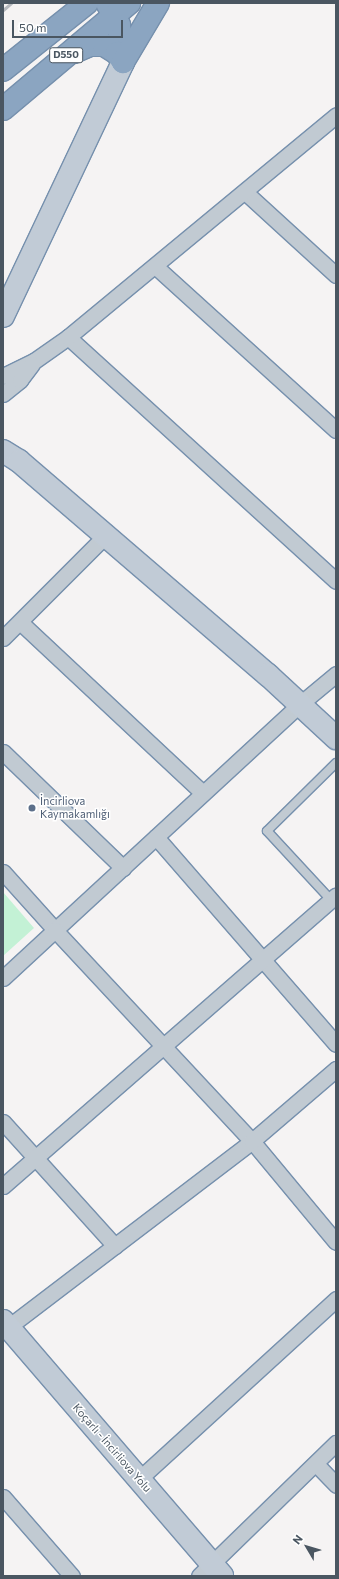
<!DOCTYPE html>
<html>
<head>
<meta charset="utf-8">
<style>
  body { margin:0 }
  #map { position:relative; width:339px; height:1579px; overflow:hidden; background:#f5f3f3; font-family:Commissioner,sans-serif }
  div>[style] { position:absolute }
  .green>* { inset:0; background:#c3f1d5 }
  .roads { filter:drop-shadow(1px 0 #7690ad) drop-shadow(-1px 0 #7690ad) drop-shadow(0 1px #7690ad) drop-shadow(0 -1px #7690ad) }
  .lane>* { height:8px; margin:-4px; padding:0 4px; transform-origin:4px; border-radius:4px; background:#c1cad2 }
  .street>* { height:15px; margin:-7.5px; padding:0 7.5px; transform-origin:7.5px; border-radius:7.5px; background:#c1cad2 }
  .secondary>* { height:22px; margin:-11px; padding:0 11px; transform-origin:11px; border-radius:11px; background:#c1cbd6 }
  .highway>* { height:22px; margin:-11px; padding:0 11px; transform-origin:11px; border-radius:11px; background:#8ba5c1 }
  .rail>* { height:3px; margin:-1.5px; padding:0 1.5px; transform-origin:1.5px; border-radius:1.5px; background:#b5b8bd }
  .dots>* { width:11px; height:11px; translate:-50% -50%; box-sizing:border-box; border:2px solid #fff; border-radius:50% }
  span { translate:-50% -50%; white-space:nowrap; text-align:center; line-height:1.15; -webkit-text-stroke:3px #fff; paint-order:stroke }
  .shield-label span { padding:1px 3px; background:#fff; border:1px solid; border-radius:3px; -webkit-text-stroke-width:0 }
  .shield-label { font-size:10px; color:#4a5661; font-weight:700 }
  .service-label { font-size:11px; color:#4e5e75 }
  .left { translate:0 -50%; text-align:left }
  .street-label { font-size:11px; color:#4a5661 }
  .frame { position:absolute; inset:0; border:4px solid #4a5661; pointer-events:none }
  .north { position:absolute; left:287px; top:1527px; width:40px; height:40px; -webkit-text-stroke:3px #fff; paint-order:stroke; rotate:308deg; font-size:11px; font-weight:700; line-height:16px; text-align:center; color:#4a5661 }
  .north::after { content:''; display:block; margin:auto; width:14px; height:18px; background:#4a5661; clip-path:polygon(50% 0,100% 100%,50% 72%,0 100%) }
  .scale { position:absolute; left:12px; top:20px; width:111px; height:18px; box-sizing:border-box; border:2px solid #4a5661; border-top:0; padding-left:5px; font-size:12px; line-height:14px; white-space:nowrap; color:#4a5661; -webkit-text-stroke:3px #fff; paint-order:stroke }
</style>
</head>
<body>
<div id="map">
  <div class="green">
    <div style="clip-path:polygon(3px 892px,34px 928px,3px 956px)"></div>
  </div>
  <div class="roads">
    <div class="lane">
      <div style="left:331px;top:900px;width:94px;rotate:-132.8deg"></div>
      <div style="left:267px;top:831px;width:97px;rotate:-44.6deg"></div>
    </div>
    <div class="street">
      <div style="left:245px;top:192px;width:123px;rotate:42.4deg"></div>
      <div style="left:155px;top:266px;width:244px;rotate:42.2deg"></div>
      <div style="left:68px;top:337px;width:362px;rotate:42.3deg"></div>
      <div style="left:3px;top:376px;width:34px;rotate:-26deg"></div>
      <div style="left:34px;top:361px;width:42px;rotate:-35.2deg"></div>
      <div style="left:68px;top:337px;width:348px;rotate:-39.6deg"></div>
      <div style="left:3px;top:394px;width:22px;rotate:-39deg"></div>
      <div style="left:20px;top:380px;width:20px;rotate:-53deg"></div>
      <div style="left:20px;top:622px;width:250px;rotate:43.1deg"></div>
      <div style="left:3px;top:638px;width:144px;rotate:-45deg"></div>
      <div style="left:3px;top:752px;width:167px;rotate:44deg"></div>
      <div style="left:156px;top:837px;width:274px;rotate:49deg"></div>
      <div style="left:3px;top:872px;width:78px;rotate:48.1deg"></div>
      <div style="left:55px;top:930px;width:333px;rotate:-42.7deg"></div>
      <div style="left:300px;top:704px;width:47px;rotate:-39.8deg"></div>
      <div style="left:3px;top:978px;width:71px;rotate:-42.7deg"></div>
      <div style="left:55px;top:930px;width:289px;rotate:47deg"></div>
      <div style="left:252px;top:1141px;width:131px;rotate:50.3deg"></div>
      <div style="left:3px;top:1122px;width:167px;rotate:47.9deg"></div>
      <div style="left:3px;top:1186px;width:442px;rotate:-41.1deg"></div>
      <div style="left:3px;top:1331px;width:313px;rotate:-37.3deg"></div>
      <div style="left:252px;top:1141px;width:111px;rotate:-40.6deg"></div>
      <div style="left:316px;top:1464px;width:29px;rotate:46deg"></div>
      <div style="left:139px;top:1479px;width:267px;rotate:-42.4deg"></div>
      <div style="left:3px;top:1497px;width:105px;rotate:48.9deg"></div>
      <div style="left:199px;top:1576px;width:191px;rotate:-44.2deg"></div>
    </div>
    <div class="secondary">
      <div style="left:3px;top:316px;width:281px;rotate:-64.7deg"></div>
      <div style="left:3px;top:451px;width:19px;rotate:32deg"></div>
      <div style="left:19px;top:461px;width:328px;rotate:40.7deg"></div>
      <div style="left:268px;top:675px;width:93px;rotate:42.8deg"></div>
      <div style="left:3px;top:1321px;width:336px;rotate:49.3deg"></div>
    </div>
    <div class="highway">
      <div style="left:107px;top:3px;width:25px;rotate:61deg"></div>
      <div style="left:119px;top:25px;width:37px;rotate:84deg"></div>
      <div style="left:74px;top:52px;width:17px;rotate:-24deg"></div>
      <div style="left:90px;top:45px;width:14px"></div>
      <div style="left:104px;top:45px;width:15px;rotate:32deg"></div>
      <div style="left:117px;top:53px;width:11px;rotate:56deg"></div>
      <div style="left:123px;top:62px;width:69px;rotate:-59.3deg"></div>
      <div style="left:3px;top:70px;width:107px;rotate:-38.6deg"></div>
      <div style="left:3px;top:109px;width:165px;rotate:-40.1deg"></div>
    </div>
  </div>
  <div class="rail">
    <div style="left:3px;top:10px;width:11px;rotate:-41deg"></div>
  </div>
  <div class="dots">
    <div style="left:32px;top:808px;background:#5c6f8a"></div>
  </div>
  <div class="shield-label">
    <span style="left:66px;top:55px">D550</span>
  </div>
  <div class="service-label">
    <span class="left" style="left:40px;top:808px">İncirliova<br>Kaymakamlığı</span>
  </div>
  <div class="street-label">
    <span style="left:112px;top:1448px;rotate:49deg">Koçarlı - İncirliova Yolu</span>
  </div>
  <div class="frame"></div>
  <div class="north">N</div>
  <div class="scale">50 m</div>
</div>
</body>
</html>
